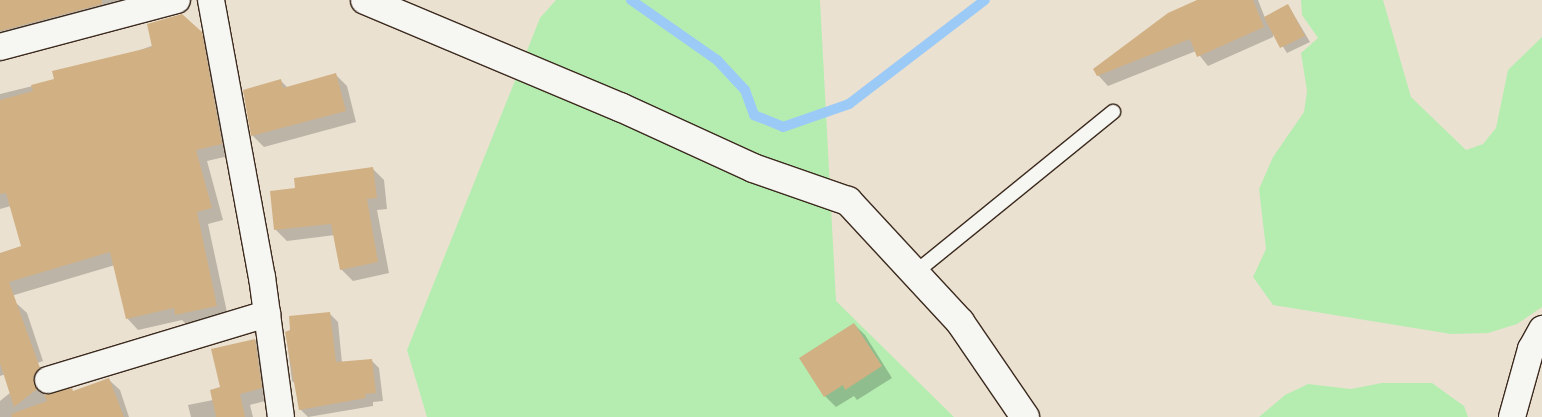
<!DOCTYPE html>
<html>
<head>
<meta charset="utf-8">
<style>
  body { margin:0 }
  #map { position:relative; width:1542px; height:417px; overflow:hidden; background:#ebe1d1; font-family:"Patrick Hand",sans-serif }
  div>[style] { position:absolute }
  .green>* { inset:0; background:#b5edb1 }
  .shadow>* { inset:0; background:#0003 }
  .stream>* { height:10px; margin:-5px; padding:0 5px; transform-origin:5px; border-radius:5px; background:#9ccaf7 }
  .building>* { inset:0; background:#d1b084 }
  .roads { filter:drop-shadow(1px 0 #3b2a1e) drop-shadow(-1px 0 #3b2a1e) drop-shadow(0 1px #3b2a1e) drop-shadow(0 -1px #3b2a1e) }
  .service>* { height:14px; margin:-7px; padding:0 7px; transform-origin:7px; border-radius:7px; background:#f6f6f2 }
  .minor>* { height:26px; margin:-13px; padding:0 13px; transform-origin:13px; border-radius:13px; background:#f6f6f2 }
  .tertiary>* { height:28px; margin:-14px; padding:0 14px; transform-origin:14px; border-radius:14px; background:#f6f6f2 }
  span { translate:-50% -50%; white-space:nowrap; text-align:center; line-height:1.15; -webkit-text-stroke:4.5px #f6f6f2; paint-order:stroke }
</style>
</head>
<body>
<div id="map">
  <div class="green">
    <div style="clip-path:polygon(556px 0,820px 0,836px 301px,954px 417px,427px 417px,407px 350px,540px 18px)"></div>
    <div style="clip-path:polygon(1301px 0,1383px 0,1411px 97px,1466px 150px,1483px 144px,1496px 128px,1508px 70px,1542px 37px,1542px 307px,1517px 324px,1488px 333px,1451px 334px,1273px 305px,1253px 277px,1266px 249px,1259px 189px,1273px 157px,1304px 112px,1307px 91px,1301px 53px,1318px 38px,1302px 15px)"></div>
    <div style="clip-path:polygon(1382px 383px,1432px 383px,1464px 406px,1468px 417px,1259px 417px,1285px 395px,1308px 384px,1351px 389px)"></div>
  </div>
  <div class="shadow">
    <div style="clip-path:polygon(0 0,171px 0,0 49px)"></div>
    <div style="clip-path:polygon(1200px 0,1258px 0,1265px 18px,1288px 5px,1310px 42px,1287px 53px,1273px 31px,1273px 37px,1208px 66px,1196px 51px,1108px 86px,1098px 75px)"></div>
    <div style="clip-path:polygon(197px 30px,213px 45px,233px 155px,207px 161px,223px 220px,208px 224px,228px 317px,188px 326px,182px 320px,138px 330px,127px 318px,115px 265px,11px 296px,0 284px,0 254px,22px 247px,11px 206px,0 209px,0 94px,49px 82px)"></div>
    <div style="clip-path:polygon(336px 75px,347px 86px,356px 122px,264px 147px,253px 136px,244px 91px,281px 81px,288px 88px)"></div>
    <div style="clip-path:polygon(373px 169px,384px 180px,387px 209px,377px 210px,389px 273px,353px 281px,341px 269px,335px 235px,287px 241px,276px 230px,296px 189px)"></div>
    <div style="clip-path:polygon(15px 302px,27px 313px,43px 361px,0 376px,0 308px)"></div>
    <div style="clip-path:polygon(330px 314px,338px 322px,342px 363px,371px 360px,379px 368px,383px 401px,373px 402px,373px 406px,308px 417px,300px 409px,296px 384px,292px 381px,286px 333px)"></div>
    <div style="clip-path:polygon(854px 324px,865px 335px,892px 378px,857px 400px,854px 396px,836px 407px,825px 396px)"></div>
    <div style="clip-path:polygon(255px 340px,266px 351px,272px 399px,250px 405px,253px 417px,191px 417px,188px 405px,213px 400px)"></div>
    <div style="clip-path:polygon(36px 372px,46px 383px,44px 396px,71px 390px,74px 392px,109px 380px,120px 390px,129px 417px,0 417px,0 401px)"></div>
  </div>
  <div class="stream">
    <div style="left:631px;top:0;width:105px;rotate:34.9deg"></div>
    <div style="left:717px;top:60px;width:41px;rotate:47deg"></div>
    <div style="left:745px;top:90px;width:27px;rotate:70deg"></div>
    <div style="left:754px;top:115px;width:31px;rotate:22deg"></div>
    <div style="left:783px;top:127px;width:70px;rotate:-19.2deg"></div>
    <div style="left:849px;top:104px;width:171px;rotate:-37.4deg"></div>
  </div>
  <div class="building">
    <div style="clip-path:polygon(0 0,102px 0,102px 4px,0 31px)"></div>
    <div style="clip-path:polygon(1197px 0,1253px 0,1264px 27px,1197px 57px,1190px 39px,1097px 76px,1093px 69px,1168px 13px)"></div>
    <div style="clip-path:polygon(1288px 4px,1305px 36px,1280px 48px,1264px 17px)"></div>
    <div style="clip-path:polygon(182px 14px,202px 32px,222px 144px,196px 150px,212px 208px,197px 212px,217px 306px,175px 315px,174px 308px,126px 319px,110px 252px,9px 282px,40px 368px,33px 377px,37px 389px,14px 407px,0 363px,0 253px,21px 246px,6px 193px,0 194px,0 100px,33px 91px,31px 85px,54px 79px,52px 71px,152px 47px,147px 24px)"></div>
    <div style="clip-path:polygon(336px 73px,346px 111px,251px 136px,243px 90px,281px 79px,283px 88px)"></div>
    <div style="clip-path:polygon(373px 167px,377px 198px,367px 199px,378px 262px,340px 270px,331px 224px,274px 230px,270px 191px,295px 188px,294px 178px)"></div>
    <div style="clip-path:polygon(330px 312px,336px 362px,372px 359px,376px 393px,365px 394px,366px 398px,299px 410px,285px 332px,290px 330px,289px 316px)"></div>
    <div style="clip-path:polygon(854px 323px,882px 366px,845px 390px,843px 385px,824px 397px,799px 358px)"></div>
    <div style="clip-path:polygon(255px 339px,262px 388px,240px 394px,245px 417px,216px 417px,210px 390px,220px 387px,211px 349px)"></div>
    <div style="clip-path:polygon(109px 378px,124px 417px,12px 417px,11px 414px,47px 401px,44px 395px,72px 388px,73px 391px)"></div>
  </div>
  <div class="roads">
    <div class="service">
      <div style="left:916px;top:272px;width:254px;rotate:-39.1deg"></div>
    </div>
    <div class="minor">
      <div style="left:211px;top:0;width:282px;rotate:79.6deg"></div>
      <div style="left:262px;top:277px;width:141px;rotate:82.3deg"></div>
      <div style="left:0;top:47px;width:183px;rotate:-14.9deg"></div>
      <div style="left:48px;top:380px;width:229px;rotate:-16.8deg"></div>
      <div style="left:1512px;top:417px;width:71px;rotate:-74.4deg"></div>
      <div style="left:1531px;top:349px;width:23px;rotate:-61deg"></div>
    </div>
    <div class="tertiary">
      <div style="left:365px;top:0;width:277px;rotate:22.8deg"></div>
      <div style="left:620px;top:107px;width:146px;rotate:24.6deg"></div>
      <div style="left:753px;top:168px;width:101px;rotate:19.2deg"></div>
      <div style="left:848px;top:201px;width:165px;rotate:47.2deg"></div>
      <div style="left:960px;top:322px;width:115px;rotate:55.6deg"></div>
    </div>
  </div>
</div>
</body>
</html>
